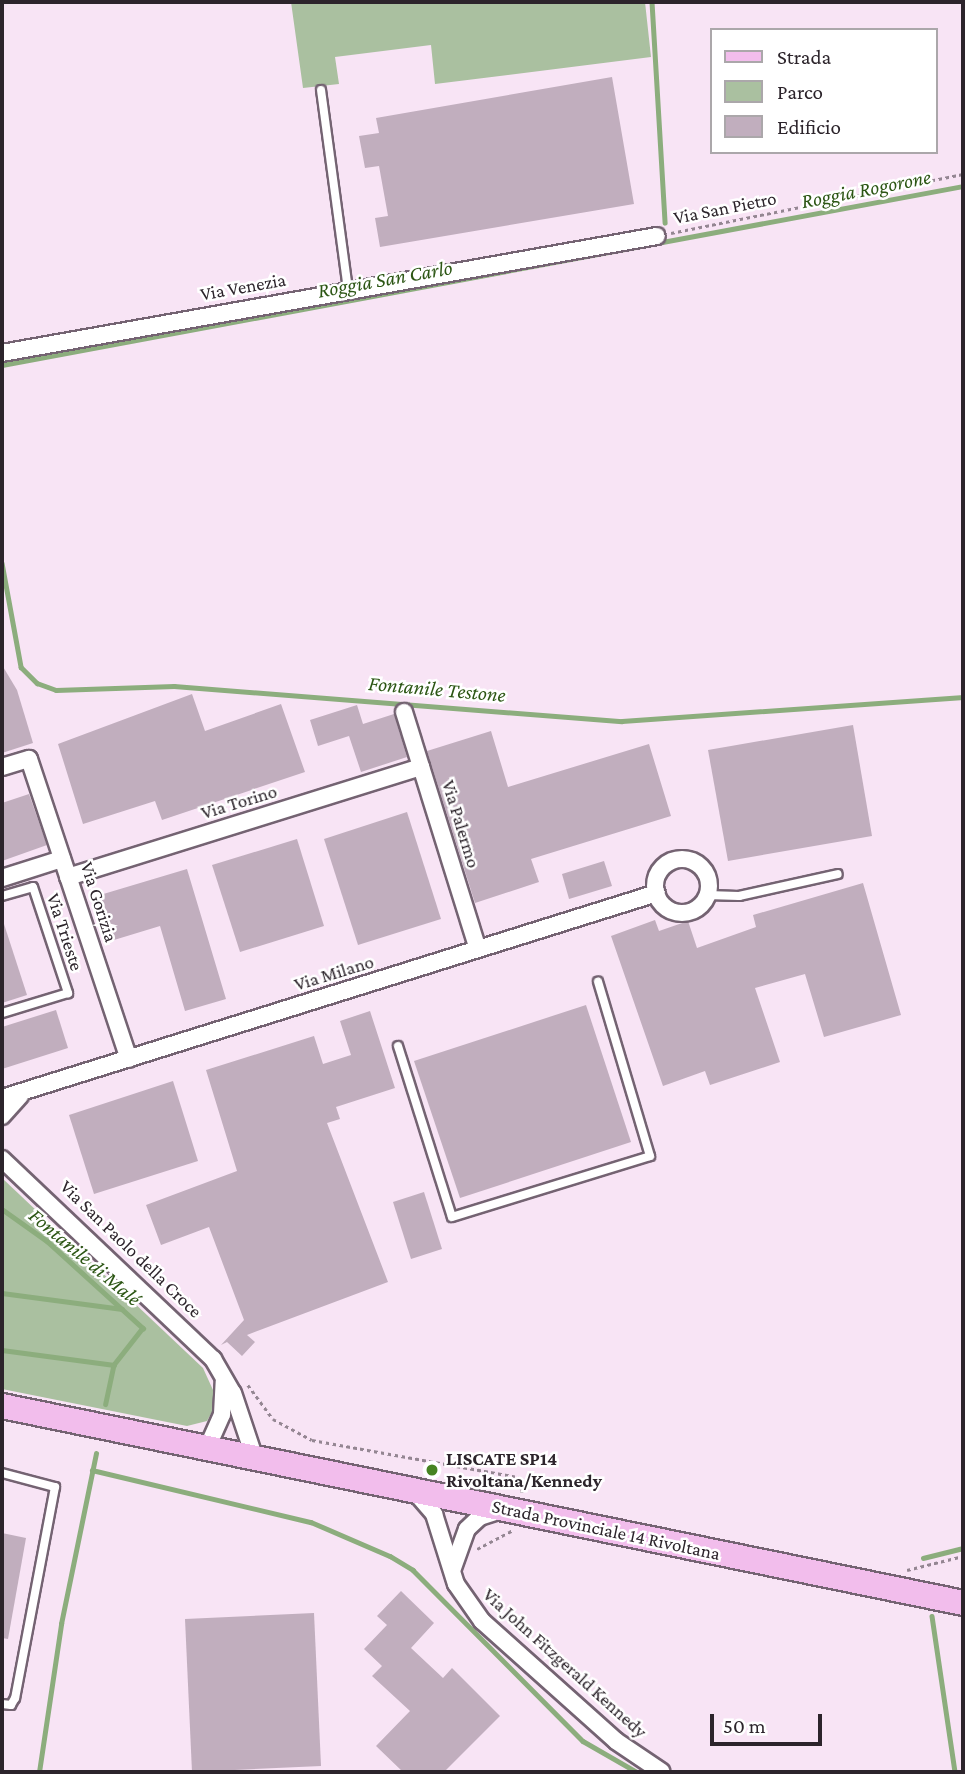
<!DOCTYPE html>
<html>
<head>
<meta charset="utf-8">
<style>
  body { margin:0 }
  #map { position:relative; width:965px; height:1774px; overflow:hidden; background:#f8e4f5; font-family:"Crimson Pro",serif }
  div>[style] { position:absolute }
  .green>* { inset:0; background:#aac0a0 }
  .stream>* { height:4.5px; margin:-2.25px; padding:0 2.25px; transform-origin:2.25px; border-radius:2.25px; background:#8cad7d }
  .building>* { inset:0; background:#c1aebe }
  .path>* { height:2.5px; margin-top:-1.25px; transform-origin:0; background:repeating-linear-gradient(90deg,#948692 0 3.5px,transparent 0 7px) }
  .roads { filter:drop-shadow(2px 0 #746372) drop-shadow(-2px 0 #746372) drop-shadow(0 2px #746372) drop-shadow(0 -2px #746372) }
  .lane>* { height:8px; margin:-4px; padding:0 4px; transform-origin:4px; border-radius:4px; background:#fff }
  .street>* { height:16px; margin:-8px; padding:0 8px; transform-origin:8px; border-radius:8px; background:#fff }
  .street>.ring { margin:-8px; padding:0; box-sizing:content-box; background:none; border:16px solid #fff; border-radius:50% }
  .primary>* { height:24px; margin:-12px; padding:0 12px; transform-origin:12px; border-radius:12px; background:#f2bdec }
  .dots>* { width:19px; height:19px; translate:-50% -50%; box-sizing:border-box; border:4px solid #fff; border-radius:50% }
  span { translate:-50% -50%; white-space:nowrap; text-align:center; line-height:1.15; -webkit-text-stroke:5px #fff; paint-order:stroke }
  .street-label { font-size:19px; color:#2c242b }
  .poi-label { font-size:19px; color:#2c242b; font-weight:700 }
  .left { translate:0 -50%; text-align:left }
  .water-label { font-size:21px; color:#2c5614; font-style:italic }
  .frame { position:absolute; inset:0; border:4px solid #2c242b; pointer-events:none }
  .legend { position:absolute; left:710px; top:28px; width:228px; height:126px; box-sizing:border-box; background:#fff; border:2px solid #aba7aa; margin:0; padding:9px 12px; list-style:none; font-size:21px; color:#2c242b }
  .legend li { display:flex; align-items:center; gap:14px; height:35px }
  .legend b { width:35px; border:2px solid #aba7aa }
  .scale { position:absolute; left:710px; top:1714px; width:112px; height:32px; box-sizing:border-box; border:4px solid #2c242b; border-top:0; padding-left:9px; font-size:21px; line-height:24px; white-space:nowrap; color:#2c242b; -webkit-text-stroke:5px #fff; paint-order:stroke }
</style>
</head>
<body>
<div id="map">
  <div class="green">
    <div style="clip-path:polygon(291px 2px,645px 2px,651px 57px,435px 84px,431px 45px,335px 57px,339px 84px,303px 88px)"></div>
    <div style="clip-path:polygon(2px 1178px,203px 1368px,218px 1401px,207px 1421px,187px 1426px,2px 1389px)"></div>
  </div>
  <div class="stream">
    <div style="left:652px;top:2px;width:221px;rotate:86.6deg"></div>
    <div style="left:2px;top:365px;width:978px;rotate:-10.55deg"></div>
    <div style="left:2px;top:563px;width:106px;rotate:79.6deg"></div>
    <div style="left:21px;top:667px;width:23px;rotate:45deg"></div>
    <div style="left:37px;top:683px;width:20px;rotate:20deg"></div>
    <div style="left:56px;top:690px;width:118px;rotate:-1.9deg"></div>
    <div style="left:174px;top:686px;width:449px;rotate:4.5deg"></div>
    <div style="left:622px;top:721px;width:342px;rotate:-4deg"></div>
    <div style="left:2px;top:1209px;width:55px;rotate:35.4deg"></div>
    <div style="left:47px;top:1241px;width:130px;rotate:42.2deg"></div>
    <div style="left:143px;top:1328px;width:47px;rotate:128.1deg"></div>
    <div style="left:114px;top:1365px;width:40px;rotate:102deg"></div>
    <div style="left:2px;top:1293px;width:121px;rotate:7.6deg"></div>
    <div style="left:2px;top:1350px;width:113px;rotate:7.6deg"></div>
    <div style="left:92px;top:1470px;width:225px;rotate:13.4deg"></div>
    <div style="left:311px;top:1522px;width:86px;rotate:23.3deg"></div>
    <div style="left:390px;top:1556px;width:27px;rotate:31deg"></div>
    <div style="left:413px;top:1570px;width:241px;rotate:45.2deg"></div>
    <div style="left:583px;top:1741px;width:62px;rotate:29.9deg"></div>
    <div style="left:923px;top:1558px;width:41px;rotate:-14deg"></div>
    <div style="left:932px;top:1616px;width:158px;rotate:81.6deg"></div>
    <div style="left:39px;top:1772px;width:150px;rotate:-81.5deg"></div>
    <div style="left:61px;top:1624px;width:174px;rotate:-78.4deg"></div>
  </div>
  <div class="building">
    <div style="clip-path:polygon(612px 77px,634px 204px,380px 247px,375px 218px,388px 216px,379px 166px,365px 168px,359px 136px,379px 133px,376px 118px)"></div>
    <div style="clip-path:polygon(2px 665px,17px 690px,33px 743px,2px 753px)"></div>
    <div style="clip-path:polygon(192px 694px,205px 731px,281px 704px,305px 772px,162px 820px,155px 801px,83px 824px,58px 744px)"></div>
    <div style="clip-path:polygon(357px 705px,363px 724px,394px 714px,407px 757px,361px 772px,349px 736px,318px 746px,310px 720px)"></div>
    <div style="clip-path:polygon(853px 725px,872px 836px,728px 861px,708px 750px)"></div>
    <div style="clip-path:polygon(491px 731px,508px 787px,649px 744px,671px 816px,531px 859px,539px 882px,475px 903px,427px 751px)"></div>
    <div style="clip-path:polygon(29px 794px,47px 845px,2px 861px,2px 803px)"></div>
    <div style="clip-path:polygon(407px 812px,441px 919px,358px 945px,324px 839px)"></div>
    <div style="clip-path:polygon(297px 839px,324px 926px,240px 952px,212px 865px)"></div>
    <div style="clip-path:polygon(604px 861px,612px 886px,569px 899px,562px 874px)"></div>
    <div style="clip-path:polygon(187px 869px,226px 999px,185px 1011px,160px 926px,114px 940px,100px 895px)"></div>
    <div style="clip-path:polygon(863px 883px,901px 1015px,824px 1037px,805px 974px,755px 988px,780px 1062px,710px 1085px,705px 1071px,663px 1086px,611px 936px,655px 920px,659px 931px,688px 921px,697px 948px,756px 927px,753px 915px)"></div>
    <div style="clip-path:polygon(4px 924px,27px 995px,2px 1003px,2px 925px)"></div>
    <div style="clip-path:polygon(586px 1005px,631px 1142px,460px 1198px,414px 1061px)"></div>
    <div style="clip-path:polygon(56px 1010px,68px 1048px,2px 1069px,2px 1027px)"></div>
    <div style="clip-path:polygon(370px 1011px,395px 1088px,336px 1107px,340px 1119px,327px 1123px,388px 1282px,247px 1335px,255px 1342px,242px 1356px,227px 1342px,221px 1345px,244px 1320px,209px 1227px,161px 1245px,146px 1205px,237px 1171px,206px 1070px,314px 1036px,323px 1064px,351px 1055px,340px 1021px)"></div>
    <div style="clip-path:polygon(173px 1081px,198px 1161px,94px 1194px,69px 1115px)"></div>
    <div style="clip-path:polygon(424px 1192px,442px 1249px,411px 1259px,393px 1202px)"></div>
    <div style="clip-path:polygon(2px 1533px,26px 1538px,8px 1639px,2px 1638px)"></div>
    <div style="clip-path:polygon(401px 1591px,434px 1623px,411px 1648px,443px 1678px,452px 1668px,500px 1716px,444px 1772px,403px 1772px,376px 1746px,410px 1711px,372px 1676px,382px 1666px,364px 1649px,387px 1625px,377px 1616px)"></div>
    <div style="clip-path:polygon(314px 1613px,321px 1766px,192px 1772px,185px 1619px)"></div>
  </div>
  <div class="path">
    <div style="left:671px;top:233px;width:298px;rotate:-11.4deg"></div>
    <div style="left:248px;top:1385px;width:42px;rotate:53.7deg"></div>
    <div style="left:273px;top:1419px;width:44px;rotate:28.3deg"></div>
    <div style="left:312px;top:1440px;width:208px;rotate:10.2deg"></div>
    <div style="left:517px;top:1477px;width:8px;rotate:40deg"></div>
    <div style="left:523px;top:1482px;width:11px;rotate:95deg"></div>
    <div style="left:477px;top:1549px;width:41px;rotate:-27.8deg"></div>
    <div style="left:907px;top:1570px;width:58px;rotate:-14deg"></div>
  </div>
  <div class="roads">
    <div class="lane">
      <div style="left:321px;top:90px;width:201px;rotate:82.3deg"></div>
      <div style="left:707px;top:895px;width:32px;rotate:2deg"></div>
      <div style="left:739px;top:896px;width:101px;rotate:-12.5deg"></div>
      <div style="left:2px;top:896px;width:32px;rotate:-16deg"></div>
      <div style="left:33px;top:887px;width:112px;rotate:71.7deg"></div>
      <div style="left:68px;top:993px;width:69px;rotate:163.1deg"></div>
      <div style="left:398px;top:1046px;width:179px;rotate:72.5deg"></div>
      <div style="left:452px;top:1217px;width:207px;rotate:-17.1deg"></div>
      <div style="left:650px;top:1156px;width:182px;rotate:-106.6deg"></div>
      <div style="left:2px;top:1473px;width:55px;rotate:14.8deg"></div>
      <div style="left:55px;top:1487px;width:215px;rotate:100.7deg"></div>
      <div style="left:15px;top:1698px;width:8px;rotate:120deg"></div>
      <div style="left:11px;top:1705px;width:9px;rotate:-174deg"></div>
    </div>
    <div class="street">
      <div style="left:2px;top:353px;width:665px;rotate:-10.13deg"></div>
      <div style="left:404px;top:712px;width:248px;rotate:72.7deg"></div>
      <div style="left:2px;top:767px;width:28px;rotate:-17deg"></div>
      <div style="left:29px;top:759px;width:316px;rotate:71.6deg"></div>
      <div class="ring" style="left:655px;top:859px;width:38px;height:38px"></div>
      <div style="left:68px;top:877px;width:370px;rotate:-17.3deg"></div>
      <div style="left:2px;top:878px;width:63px;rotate:-17.6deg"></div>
      <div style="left:2px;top:1098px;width:686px;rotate:-17.38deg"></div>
      <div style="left:2px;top:1116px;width:27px;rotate:-48deg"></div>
      <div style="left:2px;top:1159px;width:291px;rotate:43.5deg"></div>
      <div style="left:213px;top:1359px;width:39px;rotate:60deg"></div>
      <div style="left:233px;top:1393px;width:66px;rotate:71.6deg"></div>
      <div style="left:208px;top:1446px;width:35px;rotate:-66deg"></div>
      <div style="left:222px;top:1414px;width:33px;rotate:-87deg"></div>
      <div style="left:416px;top:1493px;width:28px;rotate:49deg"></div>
      <div style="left:434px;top:1514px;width:73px;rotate:72.6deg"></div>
      <div style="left:456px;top:1584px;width:45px;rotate:54.9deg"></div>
      <div style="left:482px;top:1621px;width:180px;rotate:41.8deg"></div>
      <div style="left:616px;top:1741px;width:55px;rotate:34deg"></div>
      <div style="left:453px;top:1568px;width:41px;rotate:-70.3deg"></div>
      <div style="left:467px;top:1529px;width:18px;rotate:-43deg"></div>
      <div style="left:480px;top:1517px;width:22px;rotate:-18deg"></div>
    </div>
    <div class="primary">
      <div style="left:2px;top:1406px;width:981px;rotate:11.58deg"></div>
    </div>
  </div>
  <div class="dots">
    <div style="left:432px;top:1470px;background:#468321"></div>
  </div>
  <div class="street-label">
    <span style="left:725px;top:208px;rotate:-11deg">Via San Pietro</span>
    <span style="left:243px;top:287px;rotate:-10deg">Via Venezia</span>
    <span style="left:239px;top:802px;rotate:-17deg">Via Torino</span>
    <span style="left:461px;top:824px;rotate:73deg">Via Palermo</span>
    <span style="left:99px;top:902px;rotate:72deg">Via Gorizia</span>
    <span style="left:65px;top:932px;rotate:72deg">Via Trieste</span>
    <span style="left:334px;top:973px;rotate:-17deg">Via Milano</span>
    <span style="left:131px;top:1249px;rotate:44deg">Via San Paolo della Croce</span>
    <span style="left:606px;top:1530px;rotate:12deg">Strada Provinciale 14 Rivoltana</span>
    <span style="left:565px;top:1663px;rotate:42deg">Via John Fitzgerald Kennedy</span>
  </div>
  <div class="poi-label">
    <span class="left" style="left:446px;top:1470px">LISCATE SP14<br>Rivoltana/Kennedy</span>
  </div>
  <div class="water-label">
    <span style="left:866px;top:189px;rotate:-11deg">Roggia Rogorone</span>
    <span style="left:385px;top:279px;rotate:-10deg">Roggia San Carlo</span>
    <span style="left:437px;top:689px;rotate:5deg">Fontanile Testone</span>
    <span style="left:85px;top:1257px;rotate:40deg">Fontanile di Malé</span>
  </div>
  <div class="frame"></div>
  <ul class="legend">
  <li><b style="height:9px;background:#f2bdec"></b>Strada</li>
  <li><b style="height:19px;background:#aac0a0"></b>Parco</li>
  <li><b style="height:19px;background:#c1aebe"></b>Edificio</li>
  </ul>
  <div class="scale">50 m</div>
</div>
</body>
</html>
